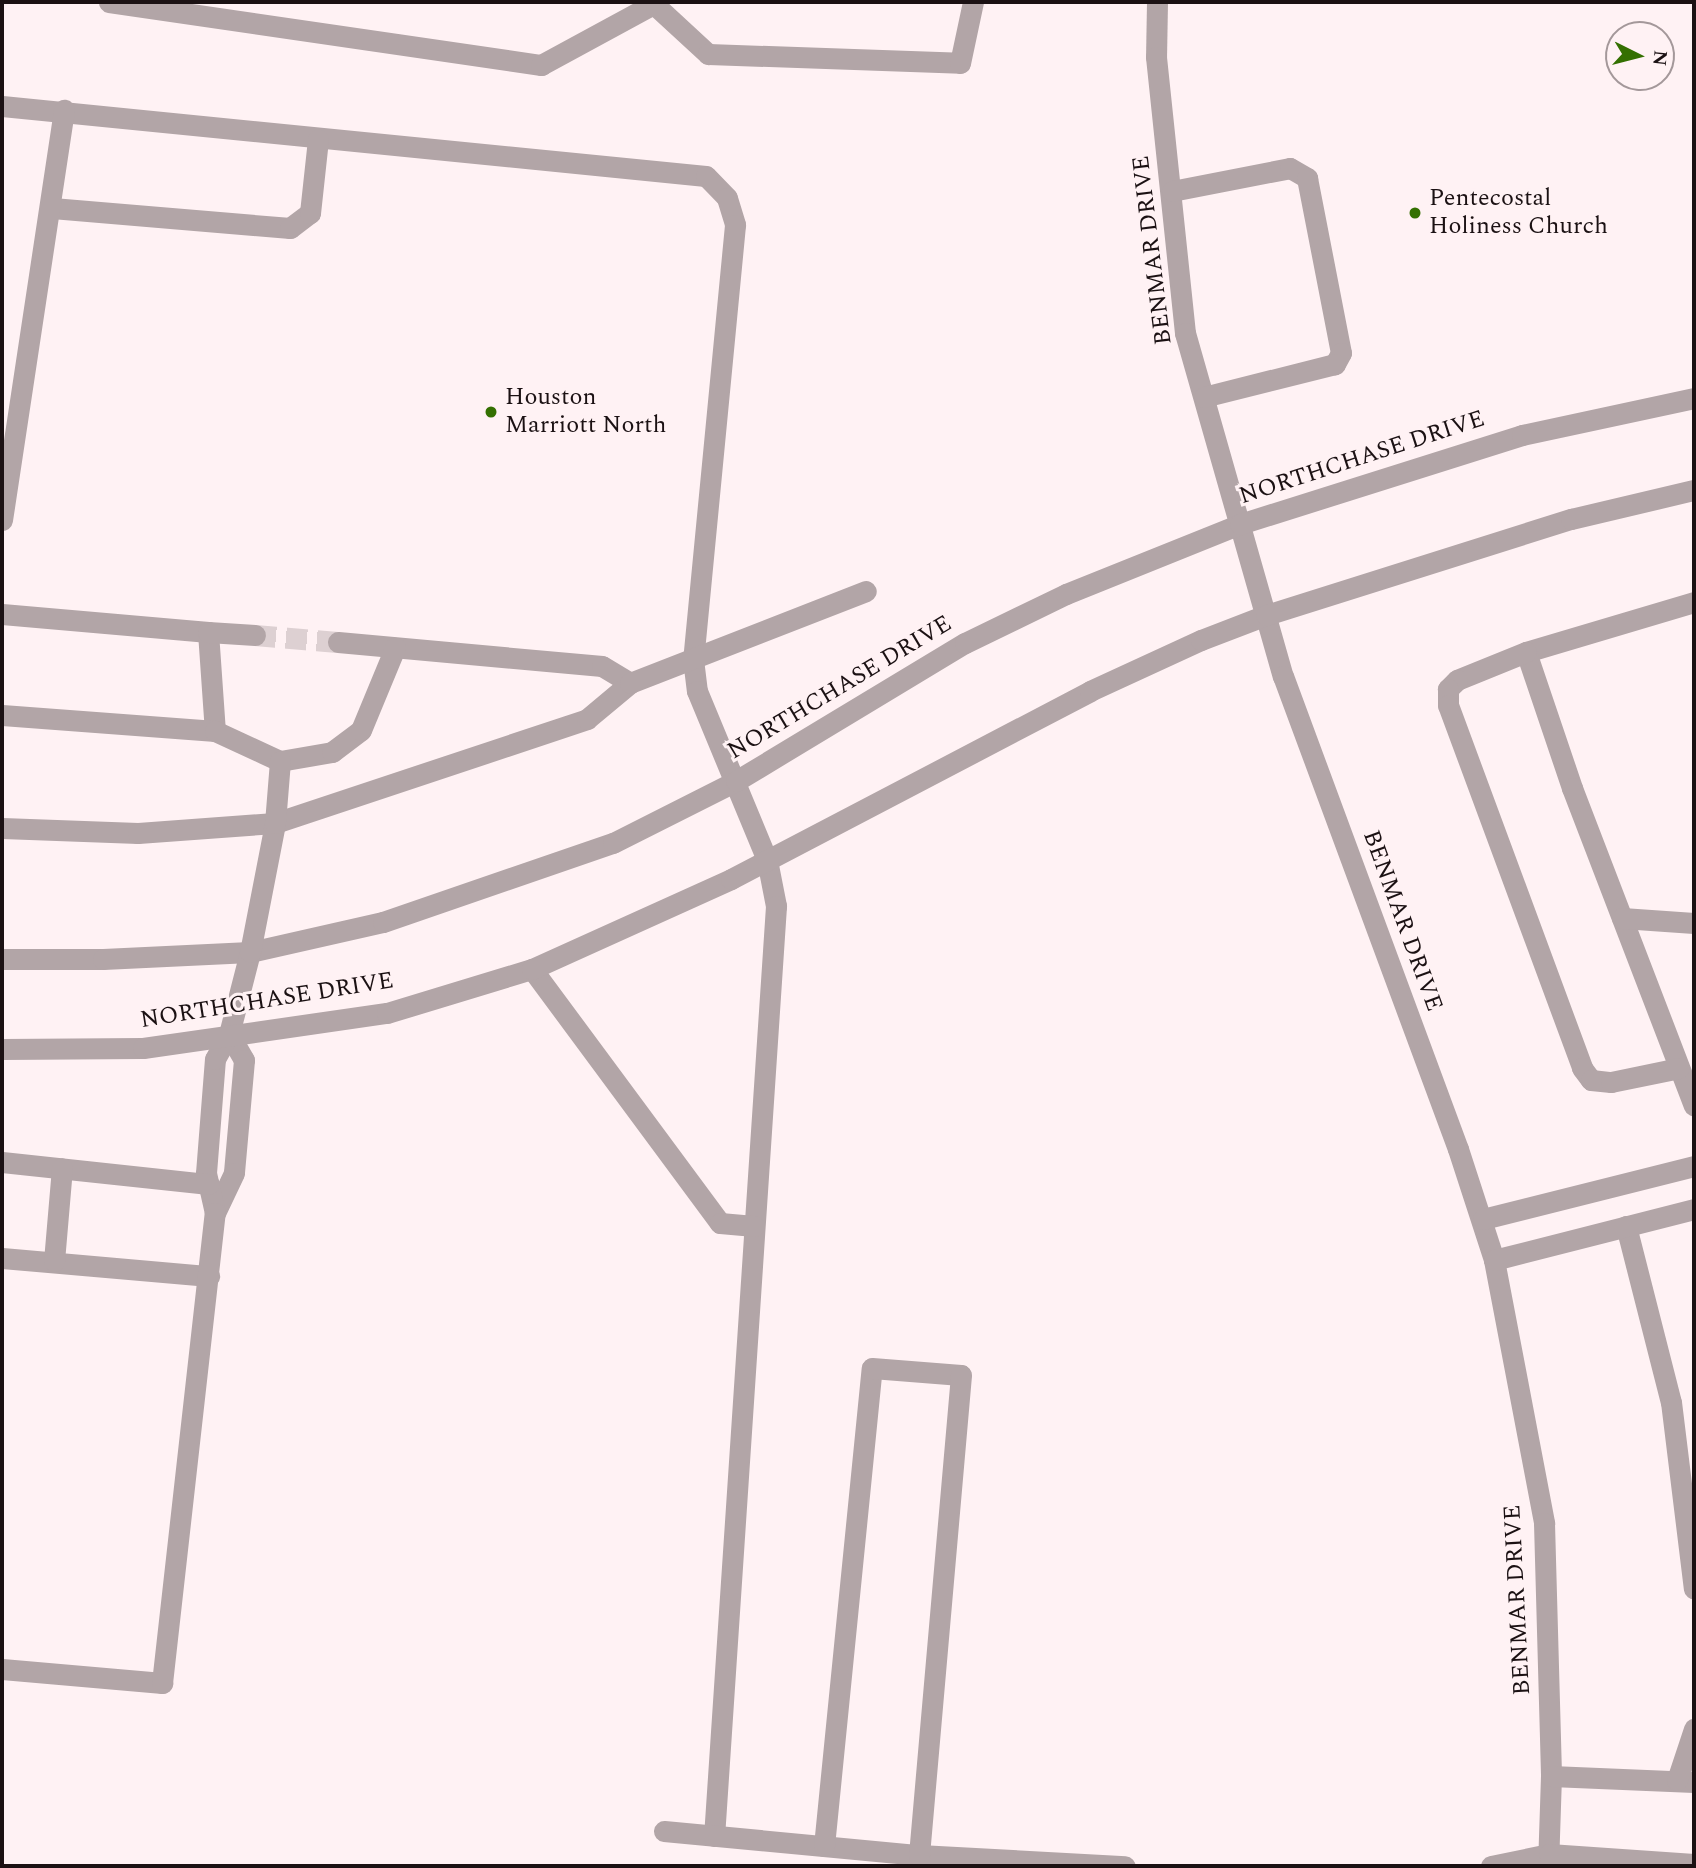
<!DOCTYPE html>
<html>
<head>
<meta charset="utf-8">
<style>
  body { margin:0 }
  #map { position:relative; width:1696px; height:1868px; overflow:hidden; background:#fff2f4; font-family:Spectral,serif }
  div>[style] { position:absolute }
  .minor-tunnel>* { height:21px; margin-top:-10.5px; transform-origin:0; background:repeating-linear-gradient(90deg,#ddd0d2 0 21px,transparent 0 31px) }
  .minor>* { height:21px; margin:-10.5px; padding:0 10.5px; transform-origin:10.5px; border-radius:10.5px; background:#b2a5a7 }
  .dots>* { width:19px; height:19px; translate:-50% -50%; box-sizing:border-box; border:4px solid #fff2f4; border-radius:50% }
  span { translate:-50% -50%; white-space:nowrap; text-align:center; line-height:1.15; -webkit-text-stroke:6px #fff2f4; paint-order:stroke }
  .poi-label { font-size:24px; color:#1b1113 }
  .left { translate:0 -50%; text-align:left }
  .street-label { font-size:24px; color:#1b1113 }
  .frame { position:absolute; inset:0; border:4px solid #1b1113; pointer-events:none }
  .north { position:absolute; left:1605px; top:21px; width:70px; height:70px; box-sizing:border-box; background:#fff2f4; border:2px solid #a4989a; border-radius:50%; rotate:96deg; font-size:19px; font-weight:700; line-height:28px; text-align:center; color:#1b1113 }
  .north::after { content:''; display:block; margin:auto; width:24px; height:32px; background:#347001; clip-path:polygon(50% 0,100% 100%,50% 72%,0 100%) }
</style>
</head>
<body>
<div id="map">
  <div class="minor-tunnel">
    <div style="left:255px;top:635px;width:83px;rotate:4.8deg"></div>
  </div>
  <div class="minor">
    <div style="left:109px;top:2px;width:437px;rotate:8.3deg"></div>
    <div style="left:541px;top:65px;width:132px;rotate:-28.5deg"></div>
    <div style="left:1157px;top:2px;width:55px;rotate:91deg"></div>
    <div style="left:1156px;top:57px;width:278px;rotate:84deg"></div>
    <div style="left:1185px;top:333px;width:357px;rotate:74.1deg"></div>
    <div style="left:1283px;top:676px;width:504px;rotate:69.7deg"></div>
    <div style="left:1458px;top:1149px;width:117px;rotate:72deg"></div>
    <div style="left:1494px;top:1260px;width:268px;rotate:79.2deg"></div>
    <div style="left:1544px;top:1523px;width:253px;rotate:88.4deg"></div>
    <div style="left:1551px;top:1776px;width:90px;rotate:91.9deg"></div>
    <div style="left:656px;top:6px;width:71px;rotate:42.7deg"></div>
    <div style="left:708px;top:54px;width:252px;rotate:2deg"></div>
    <div style="left:960px;top:63px;width:62px;rotate:-78deg"></div>
    <div style="left:2px;top:106px;width:707px;rotate:5.68deg"></div>
    <div style="left:706px;top:176px;width:30px;rotate:46deg"></div>
    <div style="left:727px;top:198px;width:28px;rotate:73deg"></div>
    <div style="left:735px;top:225px;width:436px;rotate:95.5deg"></div>
    <div style="left:693px;top:659px;width:32px;rotate:83deg"></div>
    <div style="left:697px;top:691px;width:183px;rotate:67.5deg"></div>
    <div style="left:767px;top:860px;width:47px;rotate:78.9deg"></div>
    <div style="left:776px;top:906px;width:932px;rotate:93.81deg"></div>
    <div style="left:1172px;top:191px;width:120px;rotate:-11deg"></div>
    <div style="left:1290px;top:168px;width:20px;rotate:30deg"></div>
    <div style="left:1307px;top:178px;width:178px;rotate:79deg"></div>
    <div style="left:1341px;top:353px;width:13px;rotate:119deg"></div>
    <div style="left:1335px;top:364px;width:135px;rotate:165.9deg"></div>
    <div style="left:52px;top:208px;width:239px;rotate:4.8deg"></div>
    <div style="left:290px;top:228px;width:25px;rotate:-37deg"></div>
    <div style="left:310px;top:213px;width:74px;rotate:-83.8deg"></div>
    <div style="left:2px;top:520px;width:415px;rotate:-81.4deg"></div>
    <div style="left:1694px;top:602px;width:175px;rotate:163.4deg"></div>
    <div style="left:1526px;top:652px;width:144px;rotate:71.3deg"></div>
    <div style="left:1572px;top:788px;width:340px;rotate:69deg"></div>
    <div style="left:2px;top:614px;width:207px;rotate:5deg"></div>
    <div style="left:208px;top:632px;width:99px;rotate:86deg"></div>
    <div style="left:208px;top:632px;width:47px;rotate:3.7deg"></div>
    <div style="left:338px;top:642px;width:265px;rotate:5.2deg"></div>
    <div style="left:602px;top:666px;width:33px;rotate:31deg"></div>
    <div style="left:1526px;top:652px;width:74px;rotate:157.9deg"></div>
    <div style="left:1457px;top:680px;width:13px;rotate:135deg"></div>
    <div style="left:1448px;top:689px;width:16px;rotate:90deg"></div>
    <div style="left:1448px;top:705px;width:387px;rotate:69.7deg"></div>
    <div style="left:1582px;top:1068px;width:15px;rotate:53deg"></div>
    <div style="left:1591px;top:1080px;width:20px;rotate:6deg"></div>
    <div style="left:1611px;top:1082px;width:69px;rotate:-11.6deg"></div>
    <div style="left:2px;top:715px;width:214px;rotate:4.3deg"></div>
    <div style="left:215px;top:731px;width:72px;rotate:24.8deg"></div>
    <div style="left:280px;top:761px;width:53px;rotate:-9.8deg"></div>
    <div style="left:332px;top:752px;width:36px;rotate:-37deg"></div>
    <div style="left:361px;top:730px;width:89px;rotate:-67.5deg"></div>
    <div style="left:2px;top:828px;width:136px;rotate:2.1deg"></div>
    <div style="left:138px;top:833px;width:137px;rotate:-4.2deg"></div>
    <div style="left:275px;top:823px;width:329px;rotate:-18.4deg"></div>
    <div style="left:587px;top:719px;width:56px;rotate:-39.9deg"></div>
    <div style="left:630px;top:683px;width:253px;rotate:-21.3deg"></div>
    <div style="left:1622px;top:918px;width:72px;rotate:4deg"></div>
    <div style="left:2px;top:959px;width:101px"></div>
    <div style="left:103px;top:959px;width:147px;rotate:-2.7deg"></div>
    <div style="left:250px;top:952px;width:136px;rotate:-12.7deg"></div>
    <div style="left:383px;top:922px;width:243px;rotate:-19deg"></div>
    <div style="left:613px;top:843px;width:138px;rotate:-26.8deg"></div>
    <div style="left:736px;top:781px;width:267px;rotate:-31.1deg"></div>
    <div style="left:965px;top:643px;width:112px;rotate:-25.9deg"></div>
    <div style="left:1066px;top:594px;width:188px;rotate:-21.9deg"></div>
    <div style="left:1240px;top:524px;width:296px;rotate:-17.5deg"></div>
    <div style="left:1522px;top:435px;width:176px;rotate:-12.1deg"></div>
    <div style="left:532px;top:969px;width:316px;rotate:53.5deg"></div>
    <div style="left:720px;top:1223px;width:34px;rotate:5deg"></div>
    <div style="left:229px;top:1034px;width:30px;rotate:60deg"></div>
    <div style="left:244px;top:1060px;width:113px;rotate:95.1deg"></div>
    <div style="left:234px;top:1173px;width:44px;rotate:115.4deg"></div>
    <div style="left:215px;top:1213px;width:41px;rotate:-102.7deg"></div>
    <div style="left:206px;top:1173px;width:114px;rotate:-85.5deg"></div>
    <div style="left:215px;top:1059px;width:29px;rotate:-61deg"></div>
    <div style="left:229px;top:1034px;width:85px;rotate:-75.6deg"></div>
    <div style="left:250px;top:952px;width:131px;rotate:-79deg"></div>
    <div style="left:275px;top:823px;width:62px;rotate:-85.4deg"></div>
    <div style="left:2px;top:1049px;width:141px;rotate:-0.4deg"></div>
    <div style="left:143px;top:1048px;width:246px;rotate:-8.2deg"></div>
    <div style="left:387px;top:1013px;width:152px;rotate:-16.9deg"></div>
    <div style="left:532px;top:969px;width:218px;rotate:-24.3deg"></div>
    <div style="left:731px;top:879px;width:405px;rotate:-27.6deg"></div>
    <div style="left:1090px;top:691px;width:122px;rotate:-24.7deg"></div>
    <div style="left:1201px;top:640px;width:70px;rotate:-21deg"></div>
    <div style="left:1266px;top:615px;width:320px;rotate:-17.5deg"></div>
    <div style="left:1571px;top:519px;width:126px;rotate:-13.3deg"></div>
    <div style="left:2px;top:1162px;width:208px;rotate:6.1deg"></div>
    <div style="left:1483px;top:1219px;width:218px;rotate:-14.1deg"></div>
    <div style="left:1626px;top:1226px;width:182px;rotate:75.7deg"></div>
    <div style="left:1671px;top:1402px;width:188px;rotate:83deg"></div>
    <div style="left:2px;top:1258px;width:208px;rotate:5deg"></div>
    <div style="left:1494px;top:1260px;width:206px;rotate:-14.3deg"></div>
    <div style="left:54px;top:1261px;width:93px;rotate:-85.1deg"></div>
    <div style="left:2px;top:1669px;width:161px;rotate:5deg"></div>
    <div style="left:162px;top:1683px;width:473px;rotate:-83.6deg"></div>
    <div style="left:1551px;top:1776px;width:143px;rotate:2.4deg"></div>
    <div style="left:1677px;top:1780px;width:54px;rotate:-71.6deg"></div>
    <div style="left:664px;top:1831px;width:256px;rotate:5.4deg"></div>
    <div style="left:919px;top:1855px;width:206px;rotate:3.1deg"></div>
    <div style="left:824px;top:1846px;width:480px;rotate:-84.3deg"></div>
    <div style="left:872px;top:1368px;width:89px;rotate:4.5deg"></div>
    <div style="left:961px;top:1375px;width:482px;rotate:95deg"></div>
    <div style="left:1491px;top:1866px;width:59px;rotate:-11.7deg"></div>
    <div style="left:1549px;top:1854px;width:145px;rotate:3.9deg"></div>
  </div>
  <div class="dots">
    <div style="left:1415px;top:213px;background:#347001"></div>
    <div style="left:491px;top:412px;background:#347001"></div>
  </div>
  <div class="poi-label">
    <span class="left" style="left:1429px;top:213px">Pentecostal<br>Holiness Church</span>
    <span class="left" style="left:505px;top:412px">Houston<br>Marriott North</span>
  </div>
  <div class="street-label">
    <span style="left:1153px;top:250px;rotate:-97deg">BENMAR DRIVE</span>
    <span style="left:1362px;top:458px;rotate:-18deg">NORTHCHASE DRIVE</span>
    <span style="left:840px;top:688px;rotate:-31deg">NORTHCHASE DRIVE</span>
    <span style="left:1402px;top:921px;rotate:70deg">BENMAR DRIVE</span>
    <span style="left:267px;top:1001px;rotate:-9deg">NORTHCHASE DRIVE</span>
    <span style="left:1518px;top:1600px;rotate:-93deg">BENMAR DRIVE</span>
  </div>
  <div class="frame"></div>
  <div class="north">N</div>
</div>
</body>
</html>
